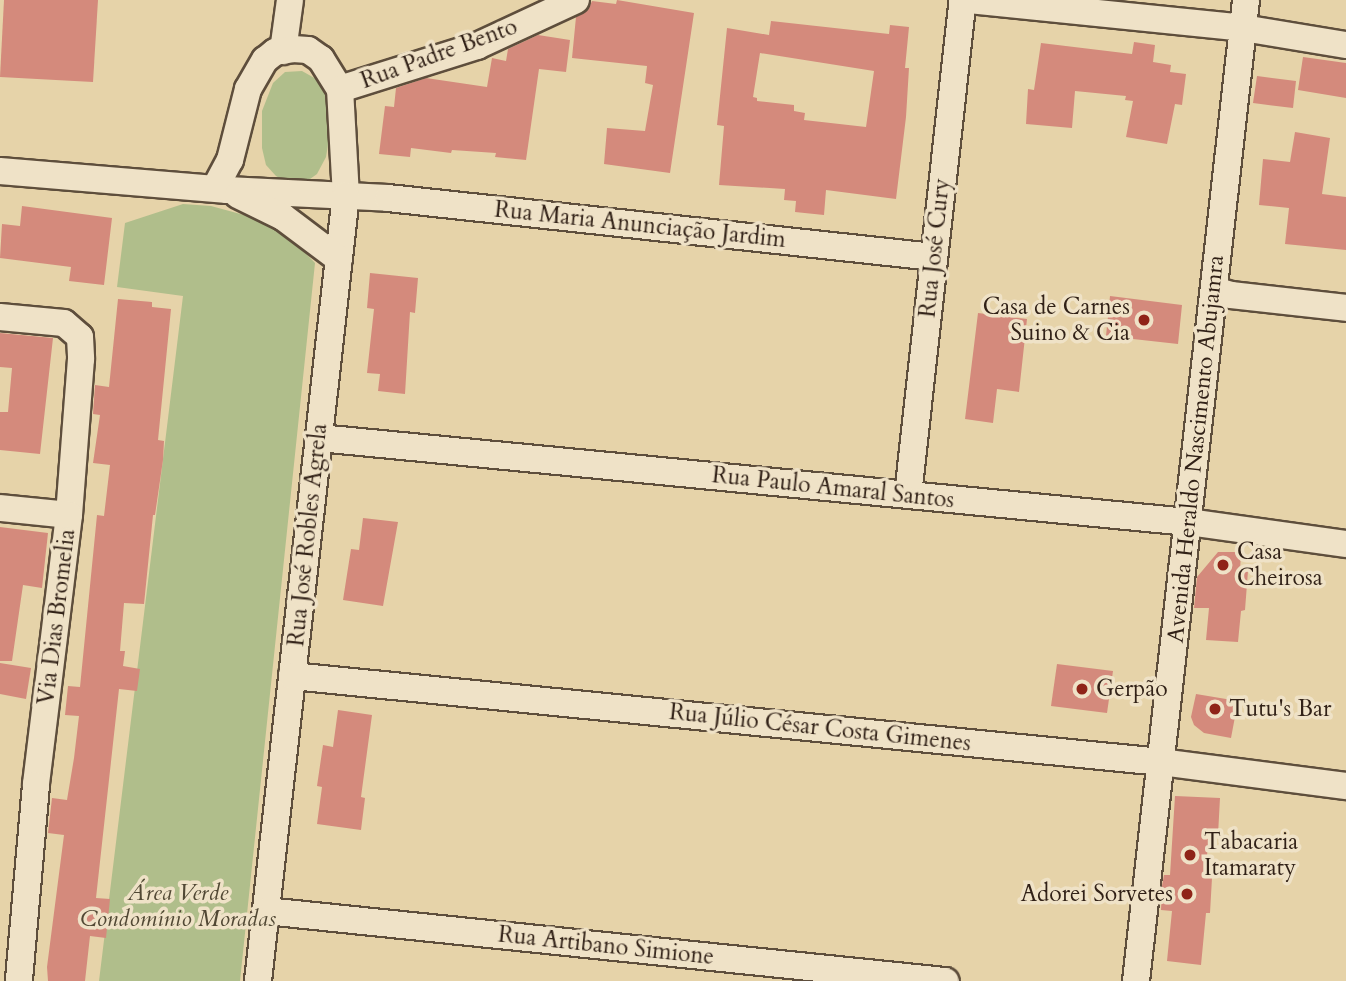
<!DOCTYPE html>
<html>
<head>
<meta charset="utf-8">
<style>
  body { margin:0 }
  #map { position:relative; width:1346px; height:981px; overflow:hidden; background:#e6d3a9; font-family:Cardo,serif }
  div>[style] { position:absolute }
  .green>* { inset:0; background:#b0be8b }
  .building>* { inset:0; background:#d48a7c }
  .roads { filter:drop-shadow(2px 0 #5e4e3c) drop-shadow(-2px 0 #5e4e3c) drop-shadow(0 2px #5e4e3c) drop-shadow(0 -2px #5e4e3c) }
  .street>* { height:26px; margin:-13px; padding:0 13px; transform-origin:13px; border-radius:13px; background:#efe2c7 }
  .dots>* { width:19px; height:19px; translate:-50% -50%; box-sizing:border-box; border:4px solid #efe2c7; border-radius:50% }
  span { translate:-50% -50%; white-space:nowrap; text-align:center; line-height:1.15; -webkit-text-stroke:7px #efe2c7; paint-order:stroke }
  .street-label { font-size:23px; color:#312117 }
  .poi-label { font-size:23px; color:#312117 }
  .right { translate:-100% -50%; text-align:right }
  .left { translate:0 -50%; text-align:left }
  .park-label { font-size:23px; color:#514834; font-style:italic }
</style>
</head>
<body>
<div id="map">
  <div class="green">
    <div style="clip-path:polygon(302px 71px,318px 80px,328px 96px,332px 121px,326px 157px,317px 174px,303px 184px,290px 184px,276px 176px,266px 165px,262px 148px,262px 111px,273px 83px,285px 72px)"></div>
    <div style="clip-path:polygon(183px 204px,211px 206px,266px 221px,291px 238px,315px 263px,240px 981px,99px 981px,183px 296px,117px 287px,125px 223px)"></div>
  </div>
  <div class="building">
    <div style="clip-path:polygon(4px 0,98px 0,93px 82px,0 77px)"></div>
    <div style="clip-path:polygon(617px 0,694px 13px,670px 173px,604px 164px,607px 128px,645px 131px,653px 85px,645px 83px,647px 66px,572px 58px,576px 17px,588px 10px,592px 1px,616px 4px)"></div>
    <div style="clip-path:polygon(evenodd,771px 21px,889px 34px,890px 25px,909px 27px,905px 68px,909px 68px,906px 117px,896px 199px,826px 190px,824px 215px,795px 212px,796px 201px,784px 200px,785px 189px,719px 185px,724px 126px,717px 125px,727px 28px,769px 35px,771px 21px,760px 53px,874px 71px,866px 127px,804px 120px,805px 113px,794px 111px,794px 105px,757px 101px,757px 98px,753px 97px,760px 53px)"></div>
    <div style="clip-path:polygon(538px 35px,570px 40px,566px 72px,539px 69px,526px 160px,495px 157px,496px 153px,452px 150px,451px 153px,411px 148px,410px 157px,379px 154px,385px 106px,394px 107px,396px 88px,426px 78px,487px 87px,492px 58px,506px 61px,508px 49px)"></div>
    <div style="clip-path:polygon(1134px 42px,1155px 45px,1153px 62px,1171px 65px,1170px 72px,1186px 74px,1182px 105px,1175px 104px,1167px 144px,1126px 137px,1133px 101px,1125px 100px,1126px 96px,1075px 91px,1072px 128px,1026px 124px,1028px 89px,1034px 90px,1041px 43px,1132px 54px)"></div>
    <div style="clip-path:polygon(1303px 57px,1346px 63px,1346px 98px,1298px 90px)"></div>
    <div style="clip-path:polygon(1257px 76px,1296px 81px,1293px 108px,1253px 103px)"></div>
    <div style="clip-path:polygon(1295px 132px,1330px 138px,1322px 194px,1346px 197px,1346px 250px,1285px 244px,1289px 208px,1259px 205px,1263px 159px,1290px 162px)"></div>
    <div style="clip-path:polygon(22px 206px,112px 218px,104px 285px,69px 281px,71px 267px,0 258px,2px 224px,20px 226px)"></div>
    <div style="clip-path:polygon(370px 273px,418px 278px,415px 313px,410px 312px,405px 394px,378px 391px,380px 374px,367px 373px,374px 309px,367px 308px)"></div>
    <div style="clip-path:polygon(1110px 296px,1182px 305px,1178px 344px,1106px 336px)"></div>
    <div style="clip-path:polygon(118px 299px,152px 302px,152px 307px,171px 309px,158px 440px,164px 441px,163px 460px,155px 515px,153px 515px,144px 604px,124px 603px,120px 651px,125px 651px,123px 666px,140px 669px,137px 691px,119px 689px,96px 898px,110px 899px,106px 938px,90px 936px,85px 981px,48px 981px,47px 967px,64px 835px,48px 833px,52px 798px,67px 800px,74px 758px,79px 716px,65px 715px,68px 686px,80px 687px,97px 515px,104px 516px,110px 465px,93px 463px,100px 415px,93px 414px,95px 385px,109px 387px)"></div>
    <div style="clip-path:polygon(978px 313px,1027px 319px,1019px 392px,997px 389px,993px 423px,965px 419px)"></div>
    <div style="clip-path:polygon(0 333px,53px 338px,40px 454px,0 450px,0 412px,8px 412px,12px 368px,0 367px)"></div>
    <div style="clip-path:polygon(363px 518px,398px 522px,383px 606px,343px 600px,351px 549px,359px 550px)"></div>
    <div style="clip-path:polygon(0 527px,48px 533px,42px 588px,23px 585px,12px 661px,0 661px)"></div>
    <div style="clip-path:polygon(1218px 552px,1241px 552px,1240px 571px,1248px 571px,1245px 610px,1241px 611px,1238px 642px,1206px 640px,1209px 608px,1194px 608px,1197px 577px)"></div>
    <div style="clip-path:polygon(0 663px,31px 668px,26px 699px,0 694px)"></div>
    <div style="clip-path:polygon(1057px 664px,1113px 671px,1107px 713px,1051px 706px)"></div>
    <div style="clip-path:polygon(1196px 694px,1238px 701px,1231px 738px,1204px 733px,1194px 725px,1191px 717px)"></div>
    <div style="clip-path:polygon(338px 710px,372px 715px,361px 797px,365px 798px,361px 830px,317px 824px,322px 787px,317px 786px,323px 745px,333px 747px)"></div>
    <div style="clip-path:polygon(1175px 796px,1220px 798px,1218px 835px,1209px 834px,1205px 878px,1212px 878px,1210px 913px,1206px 913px,1201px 965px,1167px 961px,1172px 911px,1161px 910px,1162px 886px,1164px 875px,1170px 875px)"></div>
  </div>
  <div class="roads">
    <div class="street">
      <div style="left:969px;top:0;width:275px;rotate:5.8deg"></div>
      <div style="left:1243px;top:28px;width:104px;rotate:9.4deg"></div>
      <div style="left:283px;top:51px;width:51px;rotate:-82.2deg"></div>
      <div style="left:340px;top:89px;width:144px;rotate:-17.4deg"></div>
      <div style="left:477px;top:46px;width:109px;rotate:-24.9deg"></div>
      <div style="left:0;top:171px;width:228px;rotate:4.8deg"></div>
      <div style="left:227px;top:190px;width:161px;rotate:2.8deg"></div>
      <div style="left:388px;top:198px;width:549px;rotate:6.17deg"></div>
      <div style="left:215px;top:188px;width:32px;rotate:-62deg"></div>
      <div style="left:230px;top:160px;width:73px;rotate:-75.8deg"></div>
      <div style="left:248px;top:89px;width:34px;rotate:-60deg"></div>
      <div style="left:265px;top:60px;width:13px;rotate:-39deg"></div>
      <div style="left:275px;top:52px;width:18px;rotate:-9deg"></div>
      <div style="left:293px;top:49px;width:15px;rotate:4deg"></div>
      <div style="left:308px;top:50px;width:16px;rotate:35deg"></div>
      <div style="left:321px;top:59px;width:36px;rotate:58deg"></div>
      <div style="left:340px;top:89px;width:106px;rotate:86.8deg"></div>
      <div style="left:346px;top:195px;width:791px;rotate:96.39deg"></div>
      <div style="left:238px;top:195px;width:50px;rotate:26.1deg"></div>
      <div style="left:283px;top:217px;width:70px;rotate:36.9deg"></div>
      <div style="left:1214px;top:290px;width:18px;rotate:16deg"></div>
      <div style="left:1231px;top:295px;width:116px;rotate:6.4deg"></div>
      <div style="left:0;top:317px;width:64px;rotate:5.4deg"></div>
      <div style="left:64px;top:323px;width:21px;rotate:41deg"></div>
      <div style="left:80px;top:337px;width:22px;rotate:87deg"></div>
      <div style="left:81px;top:359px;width:156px;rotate:94.4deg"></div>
      <div style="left:69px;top:515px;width:272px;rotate:97deg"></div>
      <div style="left:36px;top:785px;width:197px;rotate:95deg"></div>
      <div style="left:319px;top:438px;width:873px;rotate:5.52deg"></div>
      <div style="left:1188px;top:522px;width:160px;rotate:7.9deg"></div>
      <div style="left:908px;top:495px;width:498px;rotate:-83.7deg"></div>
      <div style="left:0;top:508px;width:69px;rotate:5.8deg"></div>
      <div style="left:292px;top:676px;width:873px;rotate:5.65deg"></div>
      <div style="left:1161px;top:762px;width:187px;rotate:7.4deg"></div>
      <div style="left:266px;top:911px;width:683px;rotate:5.89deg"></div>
      <div style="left:1136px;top:981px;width:987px;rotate:-83.6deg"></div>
    </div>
  </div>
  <div class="dots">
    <div style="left:1144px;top:320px;background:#8f2418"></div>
    <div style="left:1223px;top:565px;background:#8f2418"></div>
    <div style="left:1082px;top:689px;background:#8f2418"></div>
    <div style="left:1215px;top:709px;background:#8f2418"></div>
    <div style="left:1190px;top:855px;background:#8f2418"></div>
    <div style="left:1187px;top:894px;background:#8f2418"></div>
  </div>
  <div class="street-label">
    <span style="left:439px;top:54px;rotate:-20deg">Rua Padre Bento</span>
    <span style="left:640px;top:225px;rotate:6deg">Rua Maria Anunciação Jardim</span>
    <span style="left:935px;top:248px;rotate:-84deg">Rua José Cury</span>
    <span style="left:1196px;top:449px;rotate:-84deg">Avenida Heraldo Nascimento Abujamra</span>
    <span style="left:833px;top:488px;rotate:6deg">Rua Paulo Amaral Santos</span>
    <span style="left:308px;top:535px;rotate:-84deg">Rua José Robles Agrela</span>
    <span style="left:57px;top:617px;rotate:-83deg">Via Dias Bromelia</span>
    <span style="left:820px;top:728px;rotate:6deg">Rua Júlio César Costa Gimenes</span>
    <span style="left:606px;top:946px;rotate:6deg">Rua Artibano Simione</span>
  </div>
  <div class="poi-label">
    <span class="right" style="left:1130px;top:320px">Casa de Carnes<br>Suino &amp; Cia</span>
    <span class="left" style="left:1237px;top:565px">Casa<br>Cheirosa</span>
    <span class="left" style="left:1096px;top:689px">Gerpão</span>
    <span class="left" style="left:1229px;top:709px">Tutu's Bar</span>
    <span class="left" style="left:1204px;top:855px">Tabacaria<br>Itamaraty</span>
    <span class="right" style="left:1173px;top:894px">Adorei Sorvetes</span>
  </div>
  <div class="park-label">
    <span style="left:178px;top:906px">Área Verde<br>Condomínio Moradas</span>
  </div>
</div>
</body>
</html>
